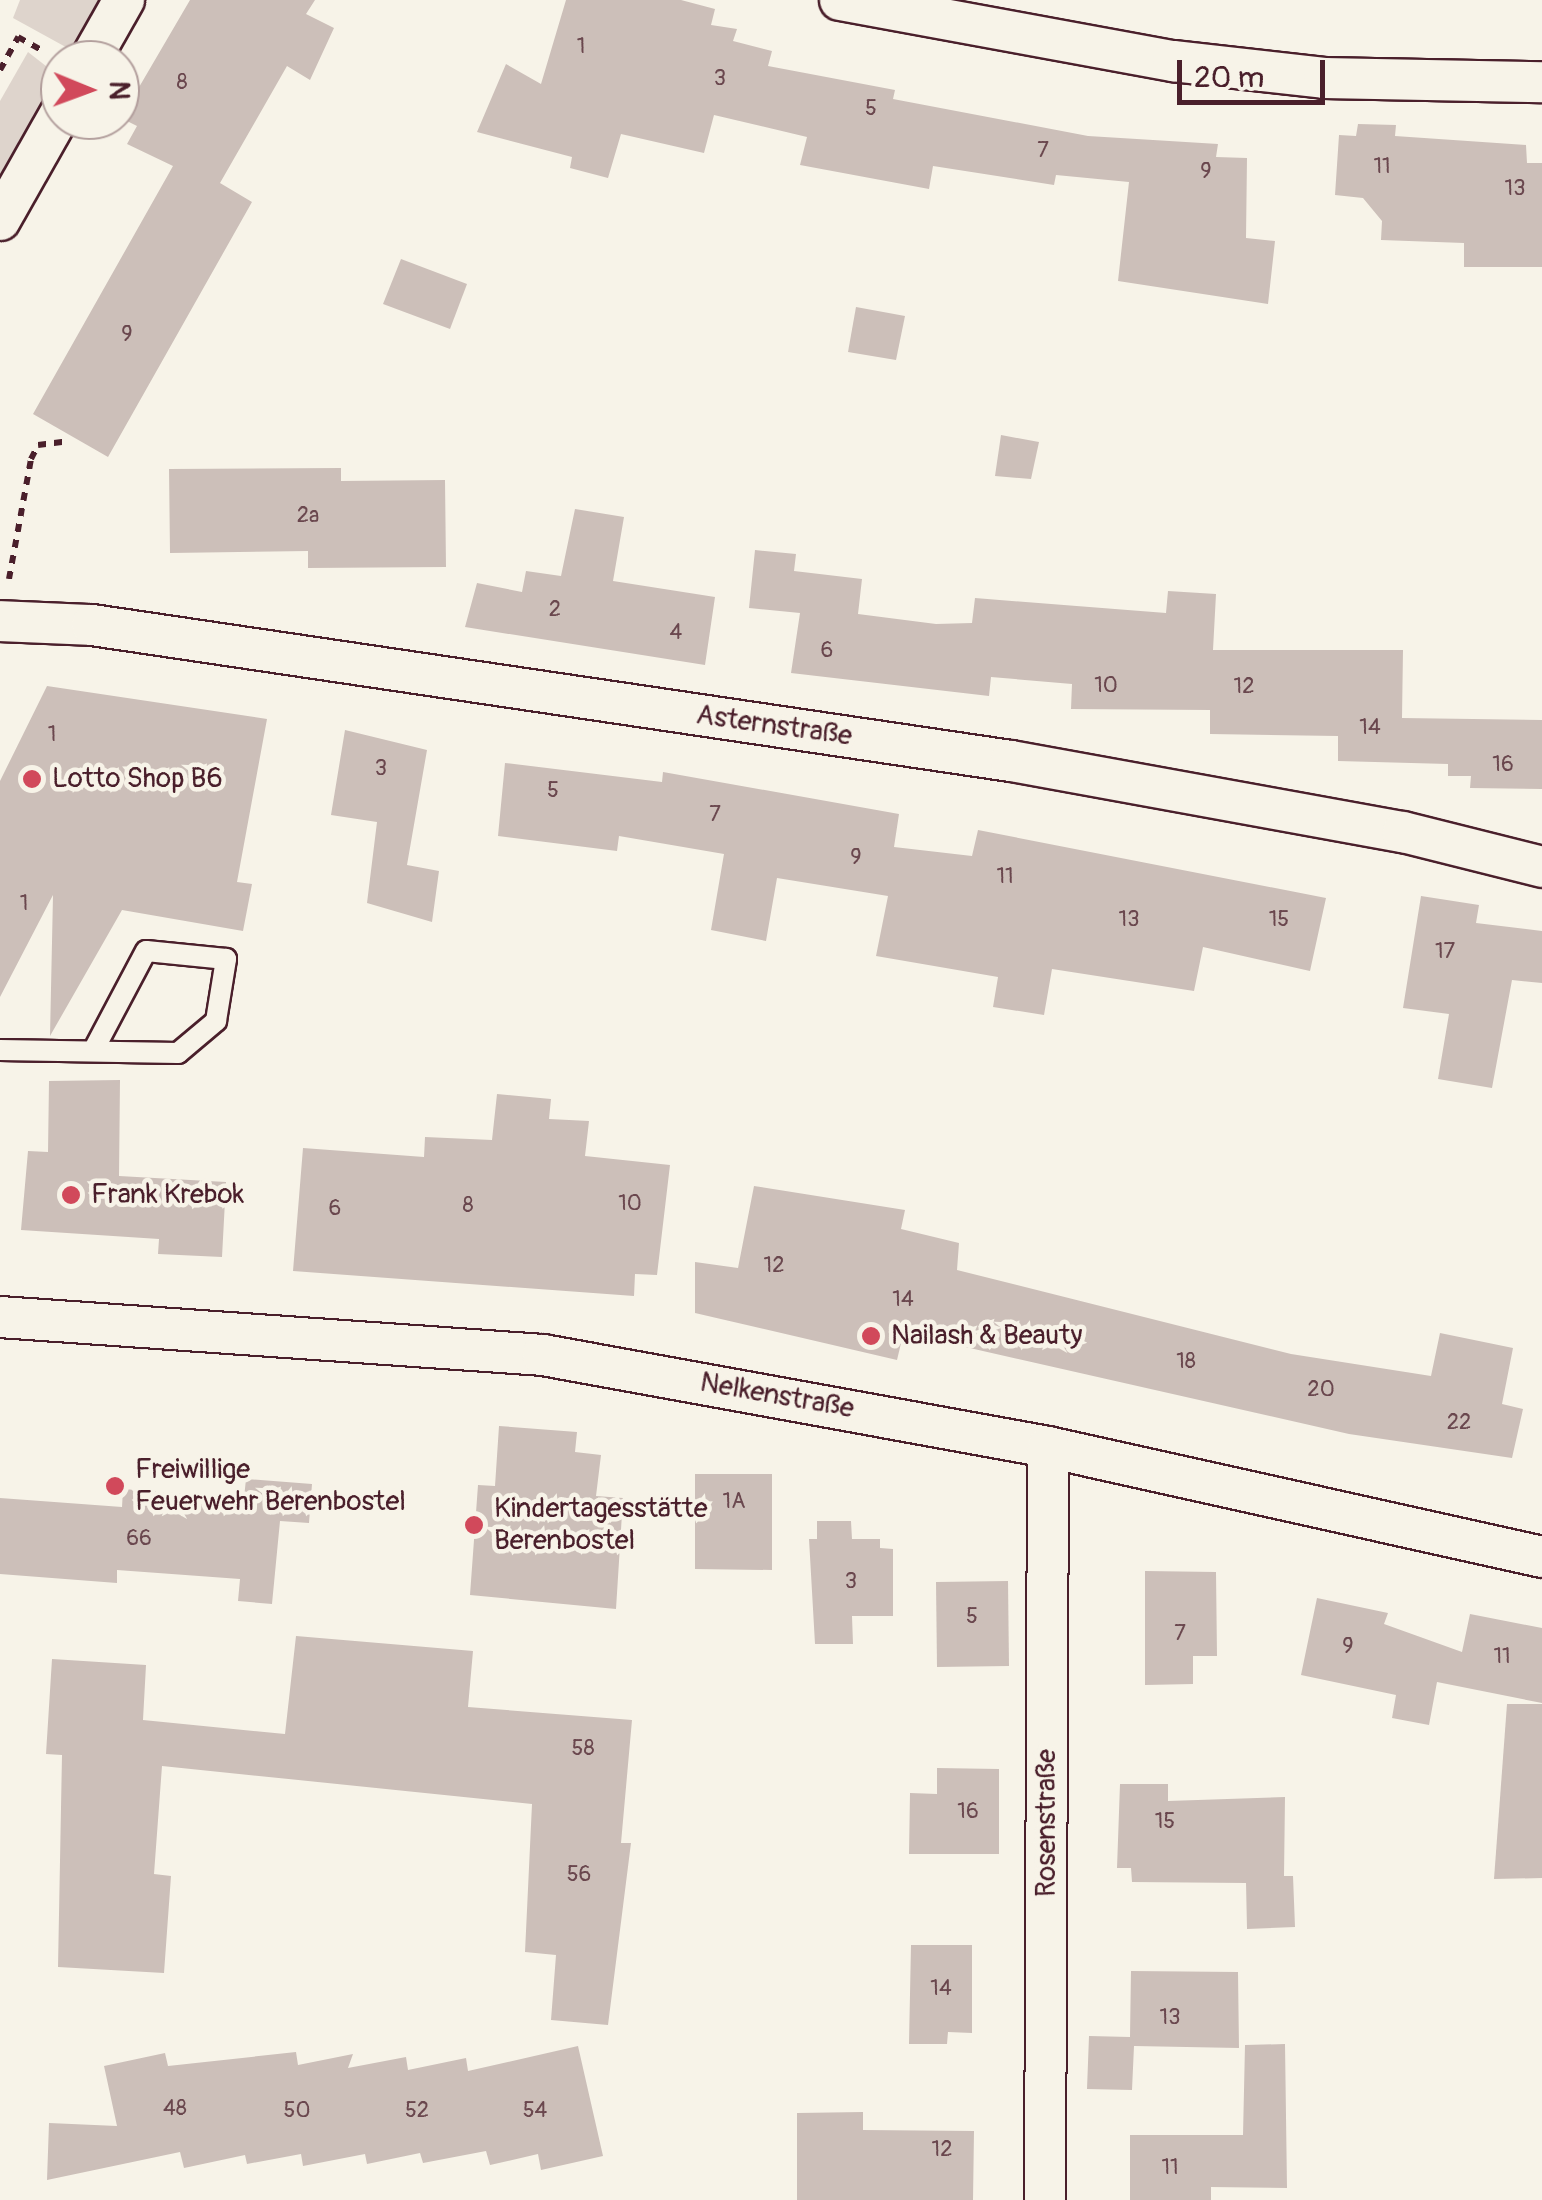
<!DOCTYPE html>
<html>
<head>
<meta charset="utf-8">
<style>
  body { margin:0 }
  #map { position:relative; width:1542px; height:2200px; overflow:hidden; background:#f7f3e8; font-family:Pangolin,sans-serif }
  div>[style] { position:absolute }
  .green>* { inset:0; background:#ded4cc }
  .building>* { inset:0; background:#ccbfb9 }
  .path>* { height:6px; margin-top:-3px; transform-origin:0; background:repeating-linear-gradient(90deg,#4a1f2b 0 8px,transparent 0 16px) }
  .roads { filter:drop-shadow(2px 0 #4a1f2b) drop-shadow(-2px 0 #4a1f2b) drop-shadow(0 2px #4a1f2b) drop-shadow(0 -2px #4a1f2b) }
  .service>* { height:20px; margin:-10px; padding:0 10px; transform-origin:10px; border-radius:10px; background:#f7f3e8 }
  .minor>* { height:40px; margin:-20px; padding:0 20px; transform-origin:20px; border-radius:20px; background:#f7f3e8 }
  .dots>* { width:28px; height:28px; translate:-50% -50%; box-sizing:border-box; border:5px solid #f7f3e8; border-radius:50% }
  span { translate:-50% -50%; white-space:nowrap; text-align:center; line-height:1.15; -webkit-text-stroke:9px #f7f3e8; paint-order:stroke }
  .number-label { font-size:22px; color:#6a474e }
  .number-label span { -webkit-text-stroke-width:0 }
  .street-label { font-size:28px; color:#4a1f2b }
  .poi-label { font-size:28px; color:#4a1f2b }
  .left { translate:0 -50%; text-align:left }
  .north { position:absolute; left:40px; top:40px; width:100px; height:100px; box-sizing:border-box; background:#f7f3e8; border:2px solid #b29e9c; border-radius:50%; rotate:91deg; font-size:28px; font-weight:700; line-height:40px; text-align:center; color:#4a1f2b }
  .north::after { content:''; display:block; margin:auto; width:35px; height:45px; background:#d1495b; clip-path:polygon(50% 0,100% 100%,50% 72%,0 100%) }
  .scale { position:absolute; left:1177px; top:60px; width:148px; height:45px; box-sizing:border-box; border:5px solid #4a1f2b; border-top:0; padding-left:12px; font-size:30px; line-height:35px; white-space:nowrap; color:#4a1f2b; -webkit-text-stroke:8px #f7f3e8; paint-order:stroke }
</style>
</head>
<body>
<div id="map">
  <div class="green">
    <div style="clip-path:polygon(20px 0,102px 0,73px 51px,13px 18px)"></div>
    <div style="clip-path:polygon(28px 52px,60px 77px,0 183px,0 101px)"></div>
  </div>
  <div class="building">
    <div style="clip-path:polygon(190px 0,315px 0,306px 14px,334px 28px,310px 80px,287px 66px,220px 183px,252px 202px,108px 457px,33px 414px,173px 166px,127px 144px,137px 126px,121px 118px)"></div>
    <div style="clip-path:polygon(566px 0,681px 0,715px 9px,711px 25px,737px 29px,733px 41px,772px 51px,768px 66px,895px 90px,893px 99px,1088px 136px,1218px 144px,1216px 157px,1247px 158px,1246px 238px,1275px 241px,1268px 304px,1118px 281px,1129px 182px,1056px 175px,1054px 185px,933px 166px,929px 189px,800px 165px,807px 137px,714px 115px,704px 153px,621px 134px,608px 178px,570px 168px,572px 157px,477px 132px,506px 64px,541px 84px)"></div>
    <div style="clip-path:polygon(1358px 124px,1396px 125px,1395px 136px,1526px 145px,1527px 163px,1542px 163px,1542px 267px,1464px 267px,1464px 243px,1381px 240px,1382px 221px,1363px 198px,1335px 195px,1339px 135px,1356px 136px)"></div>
    <div style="clip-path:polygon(401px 259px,467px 284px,450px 329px,383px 304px)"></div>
    <div style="clip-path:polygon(856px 307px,905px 316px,896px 360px,848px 352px)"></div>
    <div style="clip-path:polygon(1001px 435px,1039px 442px,1031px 479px,995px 476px)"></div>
    <div style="clip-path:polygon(341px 468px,341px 481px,445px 480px,446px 567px,308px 568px,308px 551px,170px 553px,169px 469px)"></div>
    <div style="clip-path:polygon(575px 509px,624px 517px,613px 581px,715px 597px,705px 665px,465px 627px,477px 583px,522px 592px,526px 571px,561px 576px)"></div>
    <div style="clip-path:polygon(755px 550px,796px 554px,794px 571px,862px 579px,858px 614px,936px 624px,972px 623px,975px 598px,1166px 613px,1168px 591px,1216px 594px,1213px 650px,1403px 650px,1402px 718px,1542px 720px,1542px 789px,1470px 788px,1471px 776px,1448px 776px,1448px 764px,1338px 761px,1338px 736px,1210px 734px,1210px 710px,1071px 709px,1072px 684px,991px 677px,989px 696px,791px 673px,800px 613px,749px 608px)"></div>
    <div style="clip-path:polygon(47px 686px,267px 719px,237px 882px,252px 884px,243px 931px,122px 910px,50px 1036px,53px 895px,0 997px,0 781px)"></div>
    <div style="clip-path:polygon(345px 730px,427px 750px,407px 865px,439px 871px,432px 922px,367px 903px,377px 822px,331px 815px)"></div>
    <div style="clip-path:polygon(505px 763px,662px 782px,663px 772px,899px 814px,894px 847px,972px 856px,978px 830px,1326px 898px,1310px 971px,1203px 947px,1194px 991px,1052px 969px,1044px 1015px,993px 1007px,998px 977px,876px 956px,888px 896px,777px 878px,766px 941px,711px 930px,724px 854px,619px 836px,617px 851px,498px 836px)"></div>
    <div style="clip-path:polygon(1421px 896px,1479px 905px,1476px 923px,1542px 931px,1542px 983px,1512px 980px,1492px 1088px,1438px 1079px,1449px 1014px,1403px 1008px)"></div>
    <div style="clip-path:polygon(120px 1080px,119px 1176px,226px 1182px,222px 1257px,158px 1254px,159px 1239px,21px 1230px,28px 1151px,48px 1152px,49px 1081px)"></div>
    <div style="clip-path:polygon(497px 1094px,551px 1099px,549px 1119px,589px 1121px,585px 1156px,670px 1165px,657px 1275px,635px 1274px,634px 1296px,293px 1271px,303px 1148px,424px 1157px,425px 1137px,492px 1140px)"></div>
    <div style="clip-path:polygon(754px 1186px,905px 1210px,901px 1229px,959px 1243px,957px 1270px,1291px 1354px,1431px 1376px,1440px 1333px,1513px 1348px,1502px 1404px,1523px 1409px,1512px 1458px,1349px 1434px,939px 1341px,903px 1335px,897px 1360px,695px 1313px,695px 1262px,738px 1268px)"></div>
    <div style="clip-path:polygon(499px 1426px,577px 1432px,575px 1452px,601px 1455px,596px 1496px,623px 1498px,616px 1609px,470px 1595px,478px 1485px,495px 1486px)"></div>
    <div style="clip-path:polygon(695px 1474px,772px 1474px,772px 1570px,695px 1569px)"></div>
    <div style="clip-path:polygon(246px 1479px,312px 1484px,309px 1523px,280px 1521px,272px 1604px,238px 1601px,240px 1579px,117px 1570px,117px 1583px,0 1574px,0 1498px,122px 1507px,123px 1489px,244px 1498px)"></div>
    <div style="clip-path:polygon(817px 1521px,851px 1521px,852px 1539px,880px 1539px,880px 1548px,893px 1549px,893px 1616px,852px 1616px,853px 1644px,815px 1644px,809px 1539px,817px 1539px)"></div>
    <div style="clip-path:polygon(1145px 1571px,1216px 1572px,1217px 1656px,1193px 1656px,1193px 1684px,1145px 1685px)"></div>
    <div style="clip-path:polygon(1008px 1581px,1009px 1666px,937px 1667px,936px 1582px)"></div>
    <div style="clip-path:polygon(1317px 1598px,1388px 1613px,1384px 1624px,1462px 1652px,1470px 1614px,1542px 1628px,1542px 1703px,1437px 1682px,1429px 1725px,1392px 1718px,1396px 1695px,1301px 1675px)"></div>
    <div style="clip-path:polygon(296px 1636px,473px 1651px,468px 1707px,632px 1720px,621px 1843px,631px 1843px,608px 2025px,551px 2020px,556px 1955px,525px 1952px,532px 1804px,162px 1766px,154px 1874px,171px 1876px,164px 1973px,58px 1967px,62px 1755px,46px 1754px,52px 1659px,146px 1665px,143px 1720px,285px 1734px)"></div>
    <div style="clip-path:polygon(1507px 1704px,1542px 1704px,1542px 1878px,1494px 1879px)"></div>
    <div style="clip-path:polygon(937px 1768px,999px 1769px,999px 1854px,909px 1854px,910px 1793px,937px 1794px)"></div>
    <div style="clip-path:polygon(1120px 1784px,1168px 1784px,1168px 1801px,1285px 1797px,1284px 1876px,1293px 1876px,1295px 1927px,1247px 1929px,1246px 1883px,1132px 1882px,1131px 1868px,1117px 1868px)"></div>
    <div style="clip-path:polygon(911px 1945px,972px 1945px,972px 2033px,948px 2032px,947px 2044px,909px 2044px)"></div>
    <div style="clip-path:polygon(1131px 1971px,1238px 1972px,1239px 2048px,1134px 2046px,1132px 2090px,1087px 2089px,1089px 2036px,1130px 2037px)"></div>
    <div style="clip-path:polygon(1285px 2044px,1287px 2188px,1211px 2187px,1211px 2200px,1130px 2200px,1130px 2135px,1243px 2135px,1245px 2045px)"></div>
    <div style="clip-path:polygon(578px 2046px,603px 2156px,541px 2170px,538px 2154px,490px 2165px,486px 2151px,423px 2163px,420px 2153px,367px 2164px,365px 2154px,303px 2166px,301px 2154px,247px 2164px,245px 2155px,184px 2168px,180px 2152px,47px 2180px,49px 2123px,117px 2126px,104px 2066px,165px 2053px,168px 2066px,296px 2052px,298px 2065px,353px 2054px,348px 2068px,406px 2057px,408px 2070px,466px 2058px,468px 2071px)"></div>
    <div style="clip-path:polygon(863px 2112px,863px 2130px,974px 2131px,973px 2200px,797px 2200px,797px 2113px)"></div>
  </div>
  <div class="path">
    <div style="left:0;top:70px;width:38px;rotate:-61deg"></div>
    <div style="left:18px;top:37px;width:31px;rotate:29deg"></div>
    <div style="left:9px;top:579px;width:122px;rotate:-79.6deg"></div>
    <div style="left:31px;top:459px;width:16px;rotate:-63deg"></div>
    <div style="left:38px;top:445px;width:26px;rotate:-7deg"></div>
  </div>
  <div class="roads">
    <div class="service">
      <div style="left:0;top:1050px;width:178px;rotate:1deg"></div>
      <div style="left:178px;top:1053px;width:50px;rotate:-40.1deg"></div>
      <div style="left:216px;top:1021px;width:63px;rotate:-80.8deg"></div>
      <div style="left:226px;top:959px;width:80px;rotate:-174.3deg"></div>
      <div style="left:146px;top:951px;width:113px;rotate:117.9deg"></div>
    </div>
    <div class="minor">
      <div style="left:840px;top:0;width:339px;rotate:10.4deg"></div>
      <div style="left:1173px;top:61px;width:152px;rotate:6.4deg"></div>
      <div style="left:1324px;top:78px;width:218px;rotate:1.1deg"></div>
      <div style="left:90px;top:60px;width:69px;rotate:-60.5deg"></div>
      <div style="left:0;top:220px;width:122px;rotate:-60.5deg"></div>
      <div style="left:0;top:621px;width:92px;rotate:2.5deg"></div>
      <div style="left:92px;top:625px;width:929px;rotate:8.42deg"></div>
      <div style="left:1011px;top:761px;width:398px;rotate:10.3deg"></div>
      <div style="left:1403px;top:832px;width:143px;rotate:14.1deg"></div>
      <div style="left:0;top:1317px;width:544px;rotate:4deg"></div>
      <div style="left:543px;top:1355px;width:513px;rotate:10.32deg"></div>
      <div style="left:1048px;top:1447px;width:506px;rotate:12.55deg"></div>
      <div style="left:1045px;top:2200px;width:753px;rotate:-89.77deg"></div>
    </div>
  </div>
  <div class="dots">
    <div style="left:32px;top:779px;background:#d1495b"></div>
    <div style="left:71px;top:1195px;background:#d1495b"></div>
    <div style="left:871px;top:1336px;background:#d1495b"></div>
    <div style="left:115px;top:1486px;background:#d1495b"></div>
    <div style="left:474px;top:1525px;background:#d1495b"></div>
  </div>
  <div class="number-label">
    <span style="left:581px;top:47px">1</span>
    <span style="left:720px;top:79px">3</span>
    <span style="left:182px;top:83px">8</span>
    <span style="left:871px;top:109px">5</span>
    <span style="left:1043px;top:151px">7</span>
    <span style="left:1382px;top:167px">11</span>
    <span style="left:1206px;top:172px">9</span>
    <span style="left:1515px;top:189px">13</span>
    <span style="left:127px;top:335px">9</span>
    <span style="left:308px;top:516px">2a</span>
    <span style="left:555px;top:610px">2</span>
    <span style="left:676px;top:633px">4</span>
    <span style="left:827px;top:651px">6</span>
    <span style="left:1106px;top:686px">10</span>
    <span style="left:1244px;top:687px">12</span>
    <span style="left:1370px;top:728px">14</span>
    <span style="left:52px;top:735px">1</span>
    <span style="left:1503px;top:765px">16</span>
    <span style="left:381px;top:769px">3</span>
    <span style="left:553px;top:791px">5</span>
    <span style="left:715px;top:815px">7</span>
    <span style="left:856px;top:858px">9</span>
    <span style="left:1005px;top:877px">11</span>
    <span style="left:24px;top:904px">1</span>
    <span style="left:1129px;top:920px">13</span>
    <span style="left:1279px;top:920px">15</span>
    <span style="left:1445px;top:952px">17</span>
    <span style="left:630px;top:1204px">10</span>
    <span style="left:468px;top:1206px">8</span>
    <span style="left:335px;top:1209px">6</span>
    <span style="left:774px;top:1266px">12</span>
    <span style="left:903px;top:1300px">14</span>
    <span style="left:1186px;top:1362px">18</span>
    <span style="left:1321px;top:1390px">20</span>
    <span style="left:1459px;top:1423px">22</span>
    <span style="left:734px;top:1502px">1A</span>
    <span style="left:139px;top:1539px">66</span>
    <span style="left:851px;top:1582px">3</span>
    <span style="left:972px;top:1617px">5</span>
    <span style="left:1180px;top:1634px">7</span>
    <span style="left:1348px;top:1647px">9</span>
    <span style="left:1502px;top:1657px">11</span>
    <span style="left:583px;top:1749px">58</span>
    <span style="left:968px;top:1812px">16</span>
    <span style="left:1165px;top:1822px">15</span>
    <span style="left:579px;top:1875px">56</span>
    <span style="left:941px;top:1989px">14</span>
    <span style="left:1170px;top:2018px">13</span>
    <span style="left:175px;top:2109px">48</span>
    <span style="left:297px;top:2111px">50</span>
    <span style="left:417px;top:2111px">52</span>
    <span style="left:535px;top:2111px">54</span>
    <span style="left:942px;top:2150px">12</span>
    <span style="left:1170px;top:2168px">11</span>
  </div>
  <div class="street-label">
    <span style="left:774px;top:726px;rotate:8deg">Asternstraße</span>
    <span style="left:777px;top:1396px;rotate:10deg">Nelkenstraße</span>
    <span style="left:1047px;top:1823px;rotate:-90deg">Rosenstraße</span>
  </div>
  <div class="poi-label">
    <span class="left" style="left:52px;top:779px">Lotto Shop B6</span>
    <span class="left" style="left:91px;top:1195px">Frank Krebok</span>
    <span class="left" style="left:891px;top:1336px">Nailash &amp; Beauty</span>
    <span class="left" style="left:135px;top:1486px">Freiwillige<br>Feuerwehr Berenbostel</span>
    <span class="left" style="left:494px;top:1525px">Kindertagesstätte<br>Berenbostel</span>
  </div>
  <div class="north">N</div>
  <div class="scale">20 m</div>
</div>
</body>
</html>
